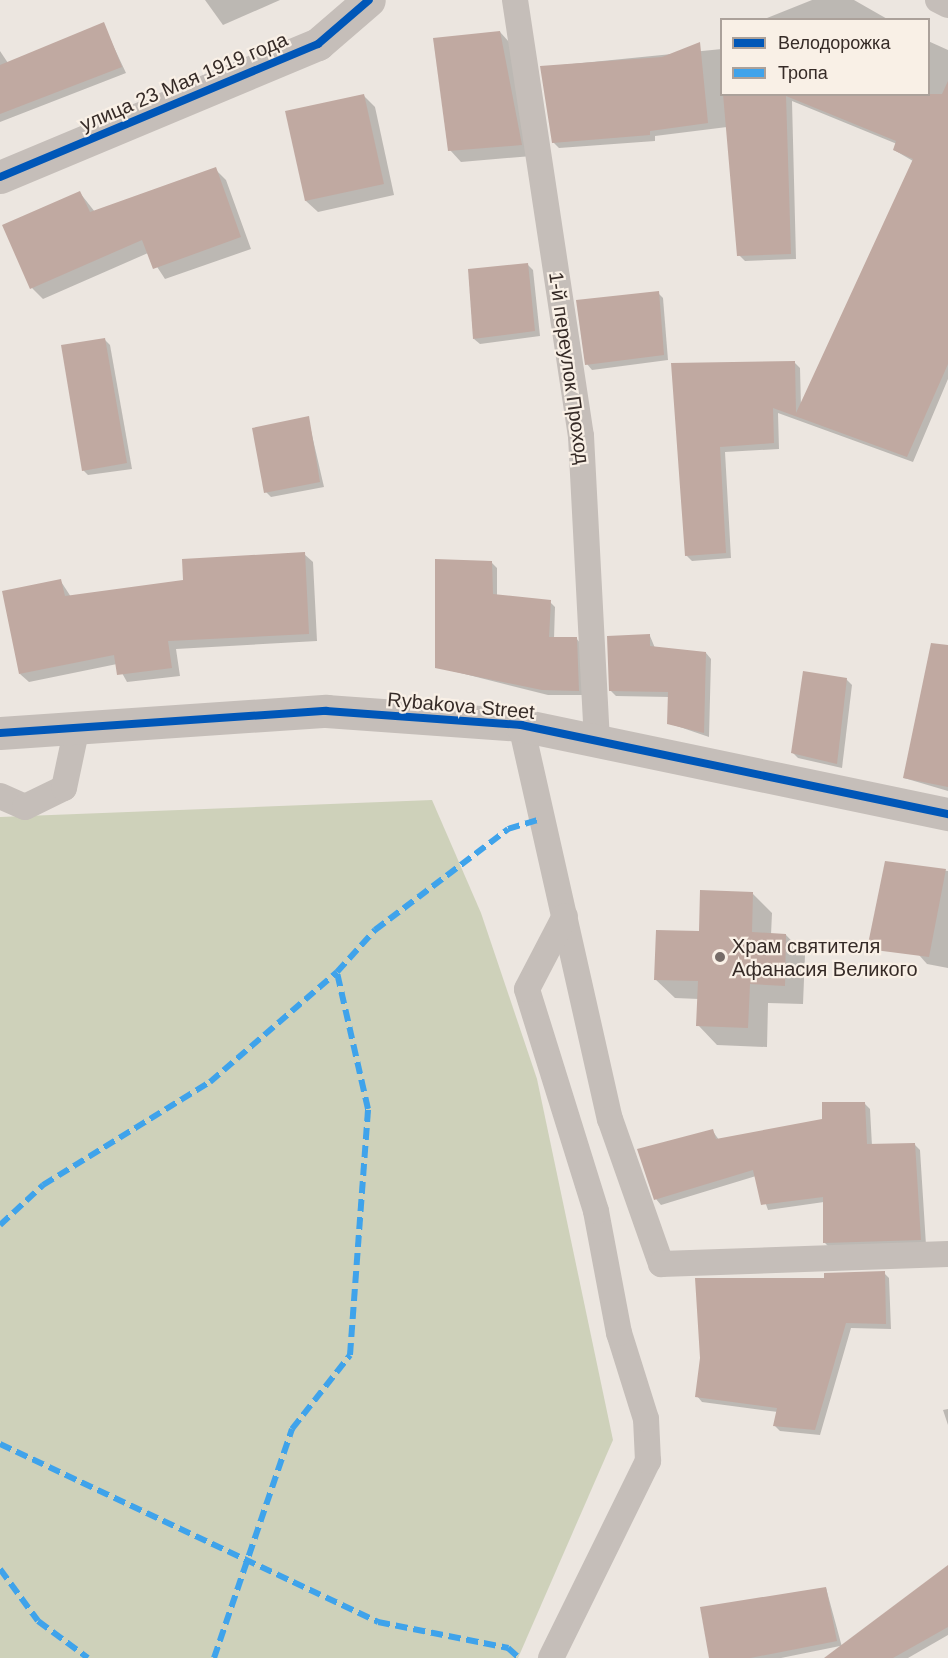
<!DOCTYPE html>
<html>
<head>
<meta charset="utf-8">
<style>
  body { margin:0 }
  #map { position:relative; width:948px; height:1658px; overflow:hidden; background:#ece6e0; font-family:Helvetica,sans-serif }
  div>[style] { position:absolute }
  .green>* { inset:0; background:#ced1ba }
  .shadow>* { inset:0; background:#0003 }
  .building>* { inset:0; background:#c0a9a1 }
  .lane>* { height:26px; margin:-13px; padding:0 13px; transform-origin:13px; border-radius:13px; background:#c5beb9 }
  .street>* { height:33px; margin:-16.5px; padding:0 16.5px; transform-origin:16.5px; border-radius:16.5px; background:#c5beb9 }
  .quiet>* { height:6px; margin-top:-3px; transform-origin:0; background:repeating-linear-gradient(90deg,#3fa3eb 0 12px,transparent 0 18px) }
  .cycleway>* { height:8px; margin:-4px; padding:0 4px; transform-origin:4px; border-radius:4px; background:#0057b8 }
  .dots>* { width:16px; height:16px; translate:-50% -50%; box-sizing:border-box; border:3px solid #f9f0e6; border-radius:50% }
  span { translate:-50% -50%; white-space:nowrap; text-align:center; line-height:1.15; -webkit-text-stroke:4.5px #f9f0e6; paint-order:stroke }
  .street-label { font-size:20px; color:#362b27 }
  .poi-label { font-size:20px; color:#362b27 }
  .left { translate:0 -50%; text-align:left }
  .legend { position:absolute; left:720px; top:18px; width:210px; height:78px; box-sizing:border-box; background:#f9f0e6; border:2px solid #aba19a; margin:0; padding:8px 10px; list-style:none; font-size:18px; color:#362b27 }
  .legend li { display:flex; align-items:center; gap:12px; height:30px }
  .legend b { width:30px; border:2px solid #aba19a }
</style>
</head>
<body>
<div id="map">
  <div class="green">
    <div style="clip-path:polygon(432px 800px,481px 913px,537px 1079px,613px 1440px,518px 1658px,0 1658px,0 817px)"></div>
  </div>
  <div class="shadow">
    <div style="clip-path:polygon(205px 0,280px 0,223px 25px)"></div>
    <div style="clip-path:polygon(812px 0,854px 0,889px 20px,762px 20px)"></div>
    <div style="clip-path:polygon(103px 24px,126px 73px,0 122px,0 51px,8px 63px)"></div>
    <div style="clip-path:polygon(500px 32px,511px 44px,532px 156px,461px 162px,450px 150px)"></div>
    <div style="clip-path:polygon(928px 41px,948px 50px,948px 379px,913px 462px,778px 413px,779px 449px,725px 452px,731px 558px,692px 561px,686px 555px,673px 364px,794px 362px,800px 368px,801px 406px,913px 161px,894px 150px,897px 144px,792px 101px,796px 259px,745px 261px,739px 255px,727px 127px,655px 136px,655px 141px,559px 148px,553px 142px,542px 67px,722px 49px,722px 94px,928px 94px)"></div>
    <div style="clip-path:polygon(363px 95px,375px 107px,394px 195px,318px 212px,306px 201px,286px 112px)"></div>
    <div style="clip-path:polygon(215px 169px,226px 180px,251px 249px,165px 279px,148px 253px,43px 299px,32px 288px,80px 193px,95px 212px)"></div>
    <div style="clip-path:polygon(528px 265px,533px 270px,540px 336px,480px 344px,474px 339px)"></div>
    <div style="clip-path:polygon(658px 293px,663px 298px,668px 360px,592px 370px,587px 364px)"></div>
    <div style="clip-path:polygon(104px 339px,110px 345px,132px 469px,88px 475px,83px 470px)"></div>
    <div style="clip-path:polygon(308px 418px,324px 487px,271px 497px,266px 492px)"></div>
    <div style="clip-path:polygon(304px 554px,313px 562px,317px 641px,176px 649px,180px 676px,127px 682px,117px 664px,29px 682px,20px 674px,60px 580px,71px 597px,184px 581px)"></div>
    <div style="clip-path:polygon(491px 562px,497px 568px,497px 596px,550px 602px,555px 607px,554px 639px,576px 638px,581px 644px,584px 695px,548px 695px,437px 667px)"></div>
    <div style="clip-path:polygon(650px 636px,655px 648px,706px 653px,711px 659px,709px 737px,668px 723px,669px 697px,616px 696px,611px 691px)"></div>
    <div style="clip-path:polygon(948px 656px,948px 791px,904px 778px)"></div>
    <div style="clip-path:polygon(846px 679px,852px 685px,842px 768px,798px 758px,793px 753px)"></div>
    <div style="clip-path:polygon(887px 863px,948px 871px,948px 968px,927px 964px,919px 955px)"></div>
    <div style="clip-path:polygon(753px 894px,772px 913px,771px 935px,786px 935px,805px 955px,803px 1004px,768px 1003px,767px 1047px,717px 1045px,698px 1025px,699px 999px,675px 998px,655px 979px,700px 933px)"></div>
    <div style="clip-path:polygon(864px 1103px,870px 1109px,872px 1146px,915px 1145px,920px 1150px,926px 1245px,830px 1248px,825px 1243px,824px 1202px,768px 1210px,756px 1176px,661px 1205px,656px 1199px,712px 1130px,719px 1140px,824px 1120px)"></div>
    <div style="clip-path:polygon(884px 1273px,889px 1278px,891px 1329px,851px 1328px,820px 1435px,780px 1431px,775px 1426px,778px 1412px,702px 1402px,697px 1396px,825px 1280px)"></div>
    <div style="clip-path:polygon(948px 1409px,948px 1425px,943px 1410px)"></div>
    <div style="clip-path:polygon(948px 1567px,948px 1635px,908px 1658px,843px 1658px,840px 1646px,781px 1658px,710px 1658px,826px 1588px,842px 1647px)"></div>
  </div>
  <div class="building">
    <div style="clip-path:polygon(104px 22px,122px 67px,0 114px,0 65px)"></div>
    <div style="clip-path:polygon(500px 31px,522px 145px,448px 151px,433px 38px)"></div>
    <div style="clip-path:polygon(700px 42px,708px 123px,650px 131px,650px 135px,552px 143px,540px 66px,662px 57px)"></div>
    <div style="clip-path:polygon(948px 81px,948px 364px,907px 457px,773px 408px,774px 443px,720px 447px,726px 553px,685px 556px,671px 363px,795px 361px,796px 413px,913px 159px,893px 150px,896px 141px,786px 96px,791px 254px,737px 256px,723px 94px,942px 94px)"></div>
    <div style="clip-path:polygon(364px 94px,384px 184px,305px 201px,285px 111px)"></div>
    <div style="clip-path:polygon(216px 167px,241px 237px,153px 269px,142px 240px,30px 289px,2px 225px,80px 191px,90px 212px)"></div>
    <div style="clip-path:polygon(528px 263px,535px 331px,473px 339px,468px 269px)"></div>
    <div style="clip-path:polygon(659px 291px,664px 355px,585px 365px,576px 300px)"></div>
    <div style="clip-path:polygon(105px 338px,127px 463px,82px 471px,61px 345px)"></div>
    <div style="clip-path:polygon(309px 416px,320px 482px,264px 493px,252px 428px)"></div>
    <div style="clip-path:polygon(305px 552px,309px 634px,168px 641px,172px 668px,117px 675px,114px 655px,19px 674px,2px 591px,61px 579px,65px 596px,183px 580px,182px 559px)"></div>
    <div style="clip-path:polygon(435px 559px,492px 561px,493px 594px,551px 600px,549px 637px,577px 637px,579px 691px,542px 690px,435px 668px)"></div>
    <div style="clip-path:polygon(650px 634px,650px 646px,706px 652px,704px 733px,667px 724px,668px 692px,609px 691px,607px 636px)"></div>
    <div style="clip-path:polygon(931px 643px,948px 645px,948px 787px,903px 778px)"></div>
    <div style="clip-path:polygon(803px 671px,847px 678px,837px 764px,791px 753px)"></div>
    <div style="clip-path:polygon(885px 861px,946px 869px,929px 957px,867px 949px)"></div>
    <div style="clip-path:polygon(700px 890px,753px 892px,752px 932px,786px 934px,785px 986px,750px 984px,748px 1028px,696px 1026px,698px 981px,654px 980px,656px 930px,699px 931px)"></div>
    <div style="clip-path:polygon(822px 1102px,865px 1102px,867px 1144px,915px 1143px,921px 1240px,823px 1243px,823px 1197px,761px 1205px,753px 1170px,654px 1200px,637px 1149px,713px 1129px,716px 1139px,822px 1119px)"></div>
    <div style="clip-path:polygon(885px 1271px,886px 1324px,846px 1323px,815px 1430px,773px 1426px,777px 1408px,695px 1397px,700px 1358px,695px 1278px,824px 1278px,824px 1273px)"></div>
    <div style="clip-path:polygon(948px 1565px,948px 1627px,893px 1658px,824px 1658px)"></div>
    <div style="clip-path:polygon(826px 1587px,837px 1641px,750px 1658px,709px 1658px,700px 1607px)"></div>
  </div>
  <div class="lane">
    <div style="left:515px;top:0;width:441px;rotate:81.4deg"></div>
    <div style="left:581px;top:436px;width:303px;rotate:87deg"></div>
    <div style="left:938px;top:0;width:11px;rotate:27deg"></div>
    <div style="left:521px;top:725px;width:404px;rotate:77.3deg"></div>
    <div style="left:610px;top:1119px;width:154px;rotate:70.6deg"></div>
    <div style="left:661px;top:1264px;width:287px;rotate:-2deg"></div>
    <div style="left:0;top:796px;width:27px;rotate:24deg"></div>
    <div style="left:25px;top:807px;width:43px;rotate:-26deg"></div>
    <div style="left:64px;top:788px;width:62px;rotate:-78deg"></div>
    <div style="left:551px;top:1658px;width:220px;rotate:-63.8deg"></div>
    <div style="left:648px;top:1461px;width:42px;rotate:-92.7deg"></div>
    <div style="left:646px;top:1419px;width:90px;rotate:-107.4deg"></div>
    <div style="left:619px;top:1333px;width:124px;rotate:-100.7deg"></div>
    <div style="left:596px;top:1211px;width:232px;rotate:-107.3deg"></div>
    <div style="left:527px;top:989px;width:82px;rotate:-62.5deg"></div>
  </div>
  <div class="street">
    <div style="left:0;top:177px;width:345px;rotate:-22.7deg"></div>
    <div style="left:318px;top:44px;width:67px;rotate:-40.8deg"></div>
    <div style="left:0;top:733px;width:327px;rotate:-3.9deg"></div>
    <div style="left:326px;top:711px;width:196px;rotate:4.1deg"></div>
    <div style="left:521px;top:725px;width:436px;rotate:11.8deg"></div>
  </div>
  <div class="quiet">
    <div style="left:0;top:1225px;width:59px;rotate:-42.9deg"></div>
    <div style="left:43px;top:1185px;width:196px;rotate:-31.7deg"></div>
    <div style="left:210px;top:1082px;width:168px;rotate:-40.9deg"></div>
    <div style="left:337px;top:972px;width:57px;rotate:-47.9deg"></div>
    <div style="left:375px;top:930px;width:167px;rotate:-37.2deg"></div>
    <div style="left:508px;top:829px;width:34px;rotate:-17deg"></div>
    <div style="left:0;top:1444px;width:418px;rotate:25.2deg"></div>
    <div style="left:378px;top:1622px;width:133px;rotate:11.3deg"></div>
    <div style="left:508px;top:1648px;width:15px;rotate:42deg"></div>
    <div style="left:0;top:1569px;width:64px;rotate:53.8deg"></div>
    <div style="left:38px;top:1621px;width:62px;rotate:36.5deg"></div>
    <div style="left:214px;top:1658px;width:242px;rotate:-71.2deg"></div>
    <div style="left:292px;top:1429px;width:94px;rotate:-51.9deg"></div>
    <div style="left:350px;top:1355px;width:247px;rotate:-85.8deg"></div>
    <div style="left:368px;top:1109px;width:140px;rotate:-102.8deg"></div>
  </div>
  <div class="cycleway">
    <div style="left:0;top:177px;width:345px;rotate:-22.7deg"></div>
    <div style="left:318px;top:44px;width:67px;rotate:-40.8deg"></div>
    <div style="left:0;top:733px;width:327px;rotate:-3.9deg"></div>
    <div style="left:326px;top:711px;width:196px;rotate:4.1deg"></div>
    <div style="left:521px;top:725px;width:436px;rotate:11.8deg"></div>
  </div>
  <div class="dots">
    <div style="left:720px;top:957px;background:#766c68"></div>
  </div>
  <div class="street-label">
    <span style="left:184px;top:82px;rotate:-23deg">улица 23 Мая 1919 года</span>
    <span style="left:569px;top:368px;rotate:82deg">1-й переулок Проход</span>
    <span style="left:461px;top:706px;rotate:5deg">Rybakova Street</span>
  </div>
  <div class="poi-label">
    <span class="left" style="left:732px;top:958px">Храм святителя<br>Афанасия Великого</span>
  </div>
  <ul class="legend">
  <li><b style="height:8px;background:#0057b8"></b>Велодорожка</li>
  <li><b style="height:8px;background:#3fa3eb"></b>Тропа</li>
  </ul>
</div>
</body>
</html>
